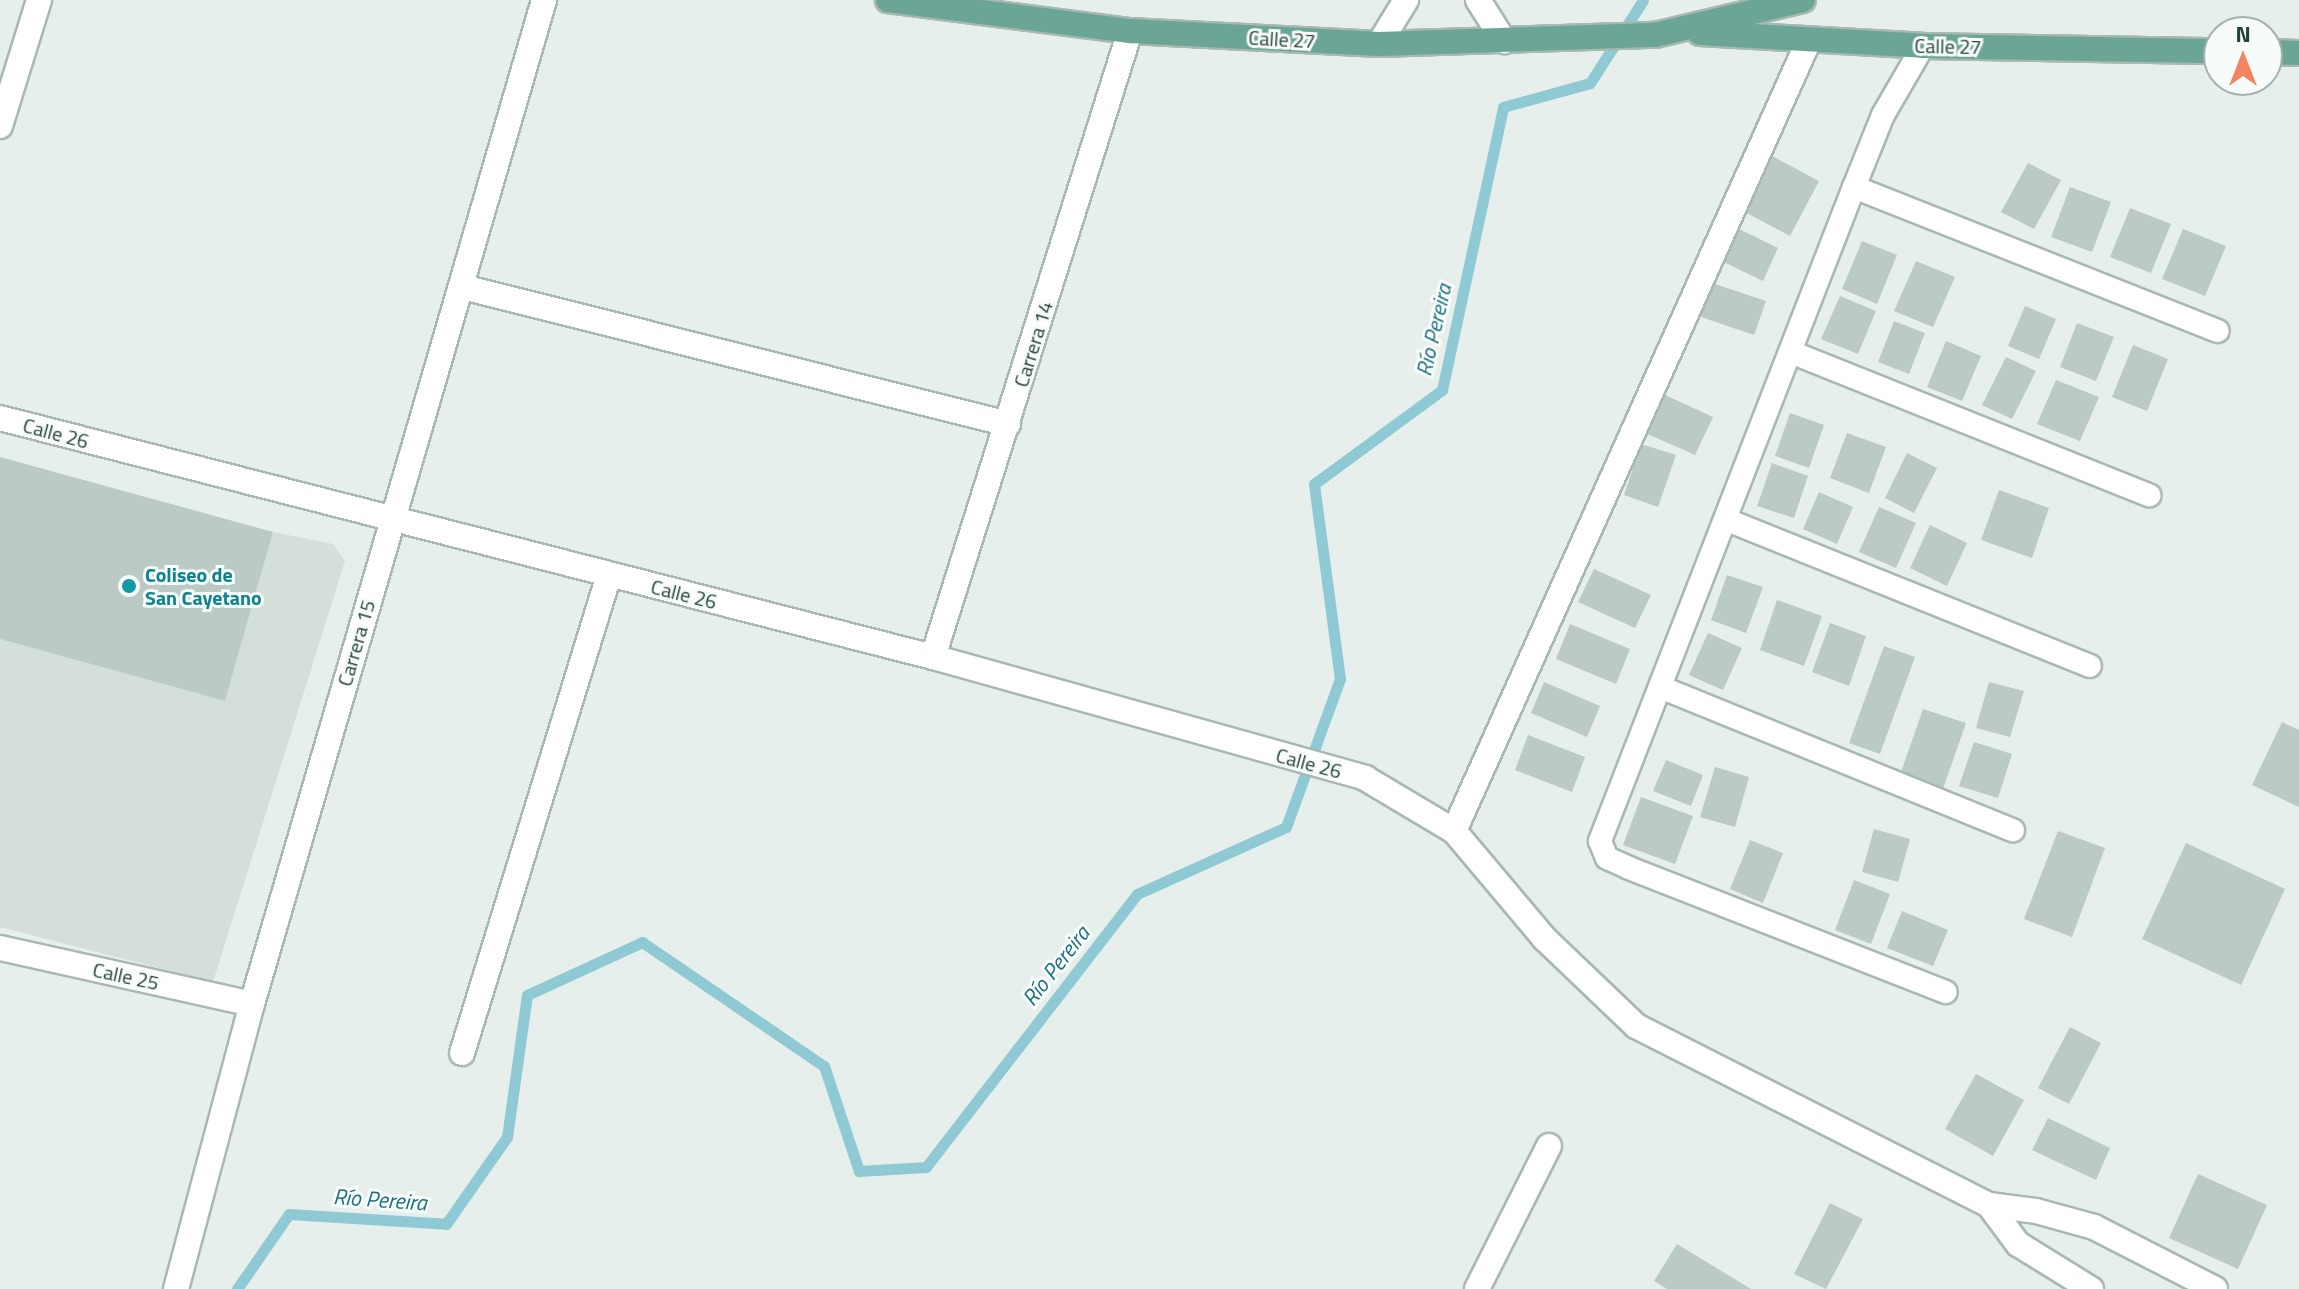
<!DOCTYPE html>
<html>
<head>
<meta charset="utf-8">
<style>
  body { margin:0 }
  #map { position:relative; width:2299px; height:1289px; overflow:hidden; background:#e6efeb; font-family:"Titillium Web",sans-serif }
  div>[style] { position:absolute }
  .built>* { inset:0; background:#d4dfda }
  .stream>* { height:11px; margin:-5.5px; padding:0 5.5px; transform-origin:5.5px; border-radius:5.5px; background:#8ec9d4 }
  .building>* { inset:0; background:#bbcac4 }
  .roads { filter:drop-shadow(2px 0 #a8b8b2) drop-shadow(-2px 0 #a8b8b2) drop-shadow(0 2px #a8b8b2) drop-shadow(0 -2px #a8b8b2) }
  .service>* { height:22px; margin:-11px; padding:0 11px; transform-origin:11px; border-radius:11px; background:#fff }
  .minor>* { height:24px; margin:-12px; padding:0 12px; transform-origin:12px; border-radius:12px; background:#fff }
  .primary>* { height:24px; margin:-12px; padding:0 12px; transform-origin:12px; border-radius:12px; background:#6aa596 }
  .dots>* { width:22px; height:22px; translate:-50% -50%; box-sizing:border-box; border:4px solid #f7fbf9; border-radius:50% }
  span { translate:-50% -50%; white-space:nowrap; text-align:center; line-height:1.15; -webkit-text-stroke:6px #f7fbf9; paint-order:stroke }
  .street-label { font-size:20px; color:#24423a }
  .culture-label { font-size:20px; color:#0d838f; font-weight:700 }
  .left { translate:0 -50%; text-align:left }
  .water-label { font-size:22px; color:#1c6f80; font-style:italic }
  .north { position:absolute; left:2203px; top:16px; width:80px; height:80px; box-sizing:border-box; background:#f7fbf9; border:2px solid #a3b1ad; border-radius:50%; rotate:0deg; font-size:22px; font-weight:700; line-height:32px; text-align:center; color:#24423a }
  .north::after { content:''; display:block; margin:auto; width:28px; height:36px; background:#f4845f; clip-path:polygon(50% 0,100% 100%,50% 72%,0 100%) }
</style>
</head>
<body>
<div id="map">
  <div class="built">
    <div style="clip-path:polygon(273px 532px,333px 544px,345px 561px,213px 982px,0 927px,0 639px,225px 701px)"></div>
  </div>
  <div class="stream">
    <div style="left:237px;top:1289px;width:91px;rotate:-55.3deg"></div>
    <div style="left:289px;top:1214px;width:157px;rotate:3.6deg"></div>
    <div style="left:446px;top:1224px;width:106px;rotate:-55deg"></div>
    <div style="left:507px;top:1137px;width:143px;rotate:-82deg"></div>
    <div style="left:527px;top:995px;width:127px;rotate:-24.7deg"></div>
    <div style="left:642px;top:942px;width:220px;rotate:34.3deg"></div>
    <div style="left:824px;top:1066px;width:111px;rotate:71.6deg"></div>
    <div style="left:859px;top:1171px;width:67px;rotate:-3.4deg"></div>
    <div style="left:926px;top:1167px;width:345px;rotate:-52.3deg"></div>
    <div style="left:1137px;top:894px;width:163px;rotate:-24.2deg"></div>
    <div style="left:1286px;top:827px;width:158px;rotate:-70deg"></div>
    <div style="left:1340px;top:679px;width:197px;rotate:-97.6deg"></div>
    <div style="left:1314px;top:484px;width:159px;rotate:-36.3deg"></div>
    <div style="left:1442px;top:390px;width:289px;rotate:-77.8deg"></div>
    <div style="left:1503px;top:107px;width:90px;rotate:-15.4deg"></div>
    <div style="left:1590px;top:83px;width:98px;rotate:-57.4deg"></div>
  </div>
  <div class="building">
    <div style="clip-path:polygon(1768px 154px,1819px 181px,1790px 236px,1739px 209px)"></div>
    <div style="clip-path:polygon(2028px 163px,2061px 180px,2034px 229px,2001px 212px)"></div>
    <div style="clip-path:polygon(2070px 187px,2111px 202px,2092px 252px,2051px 237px)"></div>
    <div style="clip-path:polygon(2130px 208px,2171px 224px,2151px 273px,2110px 257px)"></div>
    <div style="clip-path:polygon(1733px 226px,1778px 248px,1763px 281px,1717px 259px)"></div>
    <div style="clip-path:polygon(2183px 229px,2226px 246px,2205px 296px,2162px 279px)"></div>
    <div style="clip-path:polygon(1862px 241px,1897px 255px,1877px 304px,1842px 289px)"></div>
    <div style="clip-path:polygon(1916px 261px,1955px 277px,1933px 327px,1894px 311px)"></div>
    <div style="clip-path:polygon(1706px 281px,1766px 301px,1754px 335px,1695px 315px)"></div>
    <div style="clip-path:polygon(1840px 296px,1876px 311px,1858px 354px,1821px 339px)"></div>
    <div style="clip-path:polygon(2025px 306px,2056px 319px,2039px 359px,2008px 346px)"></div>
    <div style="clip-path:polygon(1894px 321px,1925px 333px,1909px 374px,1878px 362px)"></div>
    <div style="clip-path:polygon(2077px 323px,2114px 337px,2096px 381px,2060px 367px)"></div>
    <div style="clip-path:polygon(1946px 341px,1981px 356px,1962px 401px,1927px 387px)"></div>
    <div style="clip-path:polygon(2133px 345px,2168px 359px,2147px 411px,2112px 397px)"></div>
    <div style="clip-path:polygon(2006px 357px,2036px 371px,2012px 419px,1982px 405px)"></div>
    <div style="clip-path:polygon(2056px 380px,2099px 397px,2080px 441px,2037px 424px)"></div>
    <div style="clip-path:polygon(1663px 394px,1713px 417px,1695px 455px,1645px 433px)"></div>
    <div style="clip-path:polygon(1790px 413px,1824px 425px,1809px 468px,1775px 456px)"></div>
    <div style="clip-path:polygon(1847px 433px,1886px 447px,1869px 493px,1830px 478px)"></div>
    <div style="clip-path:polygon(1641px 444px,1676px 455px,1658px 507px,1624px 495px)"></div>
    <div style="clip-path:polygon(1907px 453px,1937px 468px,1914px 513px,1885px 498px)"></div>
    <div style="clip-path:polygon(0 457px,273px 532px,225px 701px,0 639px)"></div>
    <div style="clip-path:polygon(1772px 463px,1808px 476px,1794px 518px,1757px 506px)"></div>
    <div style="clip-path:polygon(1999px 490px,2049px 508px,2032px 558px,1981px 540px)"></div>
    <div style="clip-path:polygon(1819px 492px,1853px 507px,1837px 544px,1803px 529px)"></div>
    <div style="clip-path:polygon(1879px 507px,1916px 523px,1896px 568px,1859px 552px)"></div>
    <div style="clip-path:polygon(1930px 525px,1967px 543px,1947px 586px,1910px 568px)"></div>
    <div style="clip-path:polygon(1594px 569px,1651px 595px,1635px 628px,1578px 602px)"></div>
    <div style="clip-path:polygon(1727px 575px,1763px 587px,1746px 633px,1711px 620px)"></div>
    <div style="clip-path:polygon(1777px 600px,1822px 616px,1804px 666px,1760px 650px)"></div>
    <div style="clip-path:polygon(1830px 623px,1866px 636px,1849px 686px,1812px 672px)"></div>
    <div style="clip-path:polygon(1570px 624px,1630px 649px,1616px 684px,1556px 659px)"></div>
    <div style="clip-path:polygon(1708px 633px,1742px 648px,1723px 690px,1689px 675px)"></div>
    <div style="clip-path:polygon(1884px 646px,1915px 657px,1880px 754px,1849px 743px)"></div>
    <div style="clip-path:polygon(1544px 682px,1600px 706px,1587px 737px,1531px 713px)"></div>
    <div style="clip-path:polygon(1989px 682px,2024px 691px,2010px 737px,1976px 728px)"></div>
    <div style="clip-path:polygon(1923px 709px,1966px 723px,1943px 789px,1900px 775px)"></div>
    <div style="clip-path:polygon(2282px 722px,2299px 730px,2299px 807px,2252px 785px)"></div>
    <div style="clip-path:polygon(1528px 735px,1585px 757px,1572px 792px,1515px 770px)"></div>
    <div style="clip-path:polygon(1974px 742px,2012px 754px,1998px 798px,1959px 786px)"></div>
    <div style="clip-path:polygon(1666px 760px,1703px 775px,1691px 806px,1653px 791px)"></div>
    <div style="clip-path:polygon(1715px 767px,1749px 777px,1735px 827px,1700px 817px)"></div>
    <div style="clip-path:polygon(1641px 797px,1693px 816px,1675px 864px,1623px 845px)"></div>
    <div style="clip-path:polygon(1874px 829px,1910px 839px,1898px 882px,1862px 872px)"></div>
    <div style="clip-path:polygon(2058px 831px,2105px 848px,2072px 937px,2024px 919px)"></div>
    <div style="clip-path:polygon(1750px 840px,1783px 853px,1763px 903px,1730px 889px)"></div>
    <div style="clip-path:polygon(2186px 843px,2285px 889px,2241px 985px,2142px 939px)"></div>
    <div style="clip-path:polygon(1854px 880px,1890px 894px,1871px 944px,1835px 930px)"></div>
    <div style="clip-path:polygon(1902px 911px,1948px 930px,1933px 966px,1887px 948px)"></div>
    <div style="clip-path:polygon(2070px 1027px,2101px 1043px,2069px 1104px,2038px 1088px)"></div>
    <div style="clip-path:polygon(1976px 1074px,2024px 1100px,1993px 1156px,1945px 1129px)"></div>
    <div style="clip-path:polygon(2048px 1118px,2110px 1148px,2096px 1180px,2032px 1150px)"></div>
    <div style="clip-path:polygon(2198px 1174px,2267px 1205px,2238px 1269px,2169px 1238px)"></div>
    <div style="clip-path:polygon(1830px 1203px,1863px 1219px,1826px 1289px,1794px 1274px)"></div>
    <div style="clip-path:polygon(1677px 1244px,1751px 1289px,1667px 1289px,1654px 1281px)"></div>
  </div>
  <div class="roads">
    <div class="service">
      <div style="left:1923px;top:46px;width:80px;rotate:120.1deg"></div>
      <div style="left:1883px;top:115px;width:78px;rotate:111.9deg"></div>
      <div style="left:1854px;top:187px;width:702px;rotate:111.23deg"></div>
      <div style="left:1600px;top:841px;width:18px;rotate:68deg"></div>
      <div style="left:1607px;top:858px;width:24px;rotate:24deg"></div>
      <div style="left:1629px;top:868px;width:340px;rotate:21.4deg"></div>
      <div style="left:1854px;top:187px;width:391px;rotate:21.6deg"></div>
      <div style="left:1791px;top:352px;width:386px;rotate:21.8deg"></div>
      <div style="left:1727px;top:520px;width:391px;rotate:21.9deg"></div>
      <div style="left:1660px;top:687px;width:381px;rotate:22.1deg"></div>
    </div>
    <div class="minor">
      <div style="left:1478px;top:0;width:49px;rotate:57.6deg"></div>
      <div style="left:1379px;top:44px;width:52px;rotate:-58.5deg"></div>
      <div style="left:0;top:126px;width:132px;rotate:-72.8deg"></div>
      <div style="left:463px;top:287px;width:562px;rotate:14.11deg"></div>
      <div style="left:0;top:418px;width:963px;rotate:14.37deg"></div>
      <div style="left:933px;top:657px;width:449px;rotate:15.6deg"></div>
      <div style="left:1365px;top:778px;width:104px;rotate:30.8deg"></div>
      <div style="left:1454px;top:831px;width:140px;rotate:49.9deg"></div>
      <div style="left:1544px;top:938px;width:127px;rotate:43.7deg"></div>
      <div style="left:1636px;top:1026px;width:396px;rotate:26.9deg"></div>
      <div style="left:1989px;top:1205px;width:47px;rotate:7.3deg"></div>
      <div style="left:2036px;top:1211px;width:60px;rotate:15.4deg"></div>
      <div style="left:2094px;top:1227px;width:136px;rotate:27.1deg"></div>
      <div style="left:933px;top:657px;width:656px;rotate:-72.53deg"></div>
      <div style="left:1454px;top:831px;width:867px;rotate:-65.83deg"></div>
      <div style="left:0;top:948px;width:258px;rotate:12.5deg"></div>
      <div style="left:462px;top:1053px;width:500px;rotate:-72.91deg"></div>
      <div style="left:1989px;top:1205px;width:49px;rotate:53.4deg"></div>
      <div style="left:2018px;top:1244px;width:86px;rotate:31.7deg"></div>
      <div style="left:176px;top:1289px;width:295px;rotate:-75.1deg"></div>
      <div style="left:252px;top:1004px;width:1046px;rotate:-73.78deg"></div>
      <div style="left:1477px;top:1289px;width:160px;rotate:-63.3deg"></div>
    </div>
    <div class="primary">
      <div style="left:888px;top:0;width:244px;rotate:7.3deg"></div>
      <div style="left:1130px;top:31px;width:249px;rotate:3deg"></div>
      <div style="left:1379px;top:44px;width:276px;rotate:-1.9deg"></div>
      <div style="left:1655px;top:35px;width:152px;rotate:-13.3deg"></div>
      <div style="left:1700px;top:33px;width:223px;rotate:3.3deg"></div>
      <div style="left:1923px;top:46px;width:296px;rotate:1deg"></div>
      <div style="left:2267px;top:52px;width:32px;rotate:2deg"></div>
    </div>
  </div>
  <div class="dots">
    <div style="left:129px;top:586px;background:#0f9aa8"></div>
  </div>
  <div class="street-label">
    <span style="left:1282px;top:39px;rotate:3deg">Calle 27</span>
    <span style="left:1948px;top:46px;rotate:1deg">Calle 27</span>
    <span style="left:1033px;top:344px;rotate:-73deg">Carrera 14</span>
    <span style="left:56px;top:433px;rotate:15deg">Calle 26</span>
    <span style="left:684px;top:594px;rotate:14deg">Calle 26</span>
    <span style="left:356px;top:643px;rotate:-74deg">Carrera 15</span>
    <span style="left:1309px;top:763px;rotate:15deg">Calle 26</span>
    <span style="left:126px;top:976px;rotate:12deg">Calle 25</span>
  </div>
  <div class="culture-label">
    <span class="left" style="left:145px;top:586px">Coliseo de<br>San Cayetano</span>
  </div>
  <div class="water-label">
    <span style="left:1434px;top:330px;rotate:-77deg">Río Pereira</span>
    <span style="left:1056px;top:966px;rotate:-52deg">Río Pereira</span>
    <span style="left:380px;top:1200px;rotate:4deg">Río Pereira</span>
  </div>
  <div class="north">N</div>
</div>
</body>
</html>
